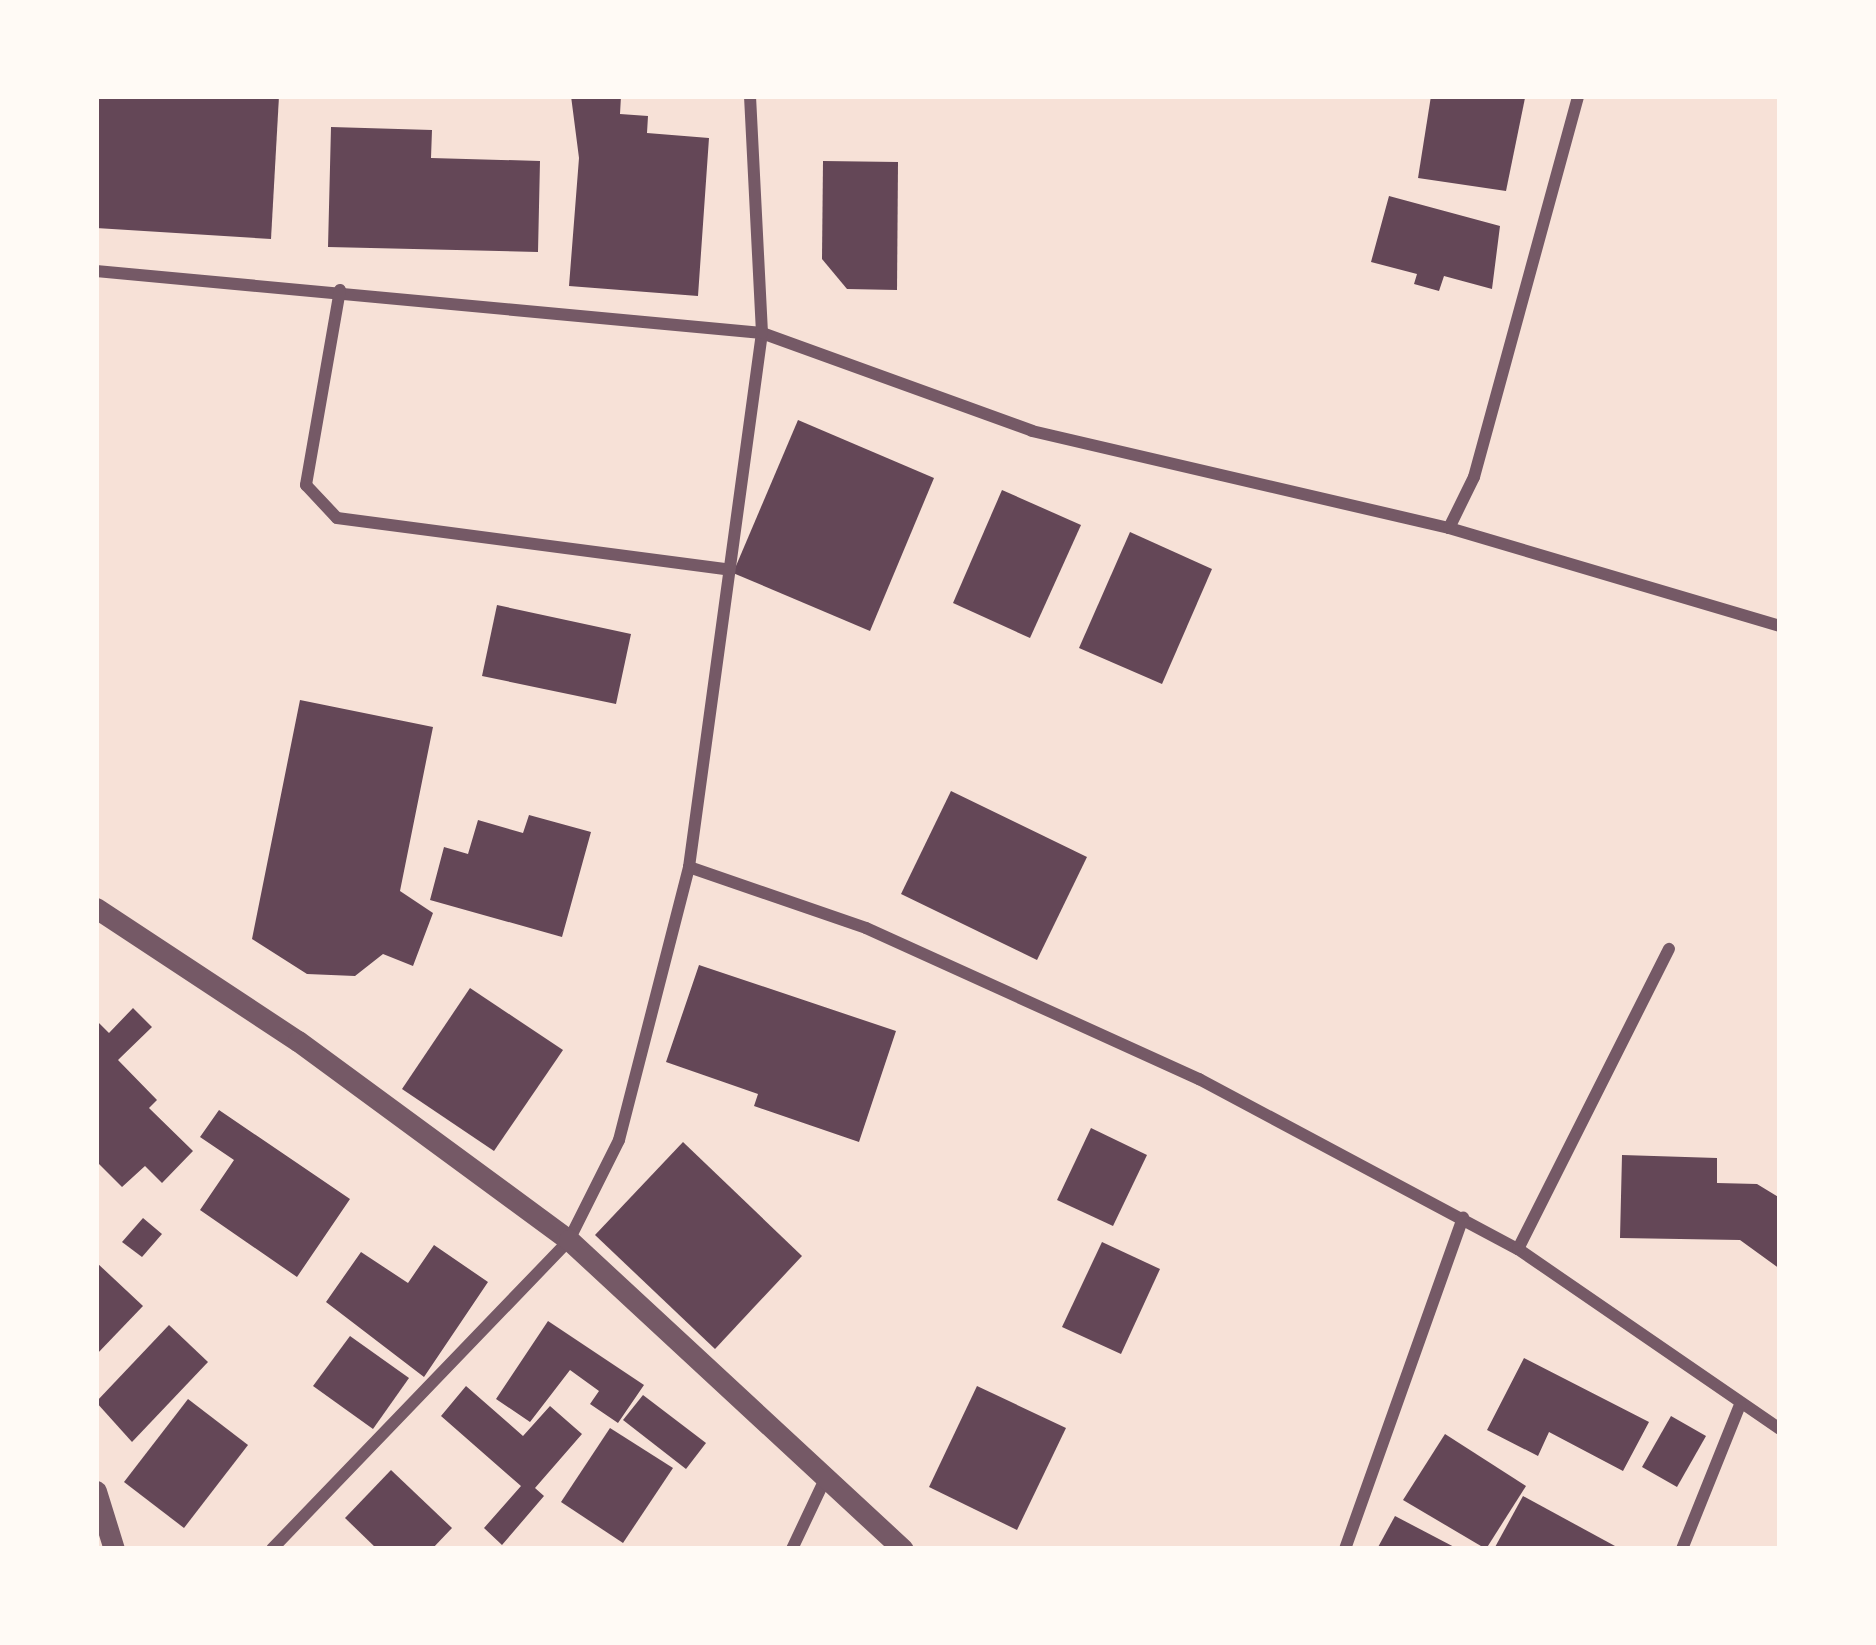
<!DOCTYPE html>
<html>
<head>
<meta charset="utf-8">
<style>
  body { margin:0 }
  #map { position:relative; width:1876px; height:1645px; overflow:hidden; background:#f7e1d7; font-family:Overpass,sans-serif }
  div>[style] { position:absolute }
  .building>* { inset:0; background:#644757 }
  .minor>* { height:12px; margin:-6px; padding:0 6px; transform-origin:6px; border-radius:6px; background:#755966 }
  .tertiary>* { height:21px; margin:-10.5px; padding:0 10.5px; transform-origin:10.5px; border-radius:10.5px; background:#755966 }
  span { translate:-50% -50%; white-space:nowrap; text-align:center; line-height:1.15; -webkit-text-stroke:12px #fffaf5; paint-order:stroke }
  .frame { position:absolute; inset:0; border:99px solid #fffaf5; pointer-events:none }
</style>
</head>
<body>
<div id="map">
  <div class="building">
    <div style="clip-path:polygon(96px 96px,279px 96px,271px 239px,96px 228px)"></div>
    <div style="clip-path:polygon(571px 96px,621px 96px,620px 114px,648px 116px,647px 133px,709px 138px,698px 296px,569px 286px,579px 158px)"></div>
    <div style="clip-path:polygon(1431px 96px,1525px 98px,1506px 191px,1418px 178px)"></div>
    <div style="clip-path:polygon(331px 127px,432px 130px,431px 158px,540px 161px,538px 252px,328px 247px)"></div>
    <div style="clip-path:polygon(823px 161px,898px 162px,897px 290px,847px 289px,822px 259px)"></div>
    <div style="clip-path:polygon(1389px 196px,1500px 226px,1492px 289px,1444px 276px,1439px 291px,1414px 284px,1417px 274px,1371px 262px)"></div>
    <div style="clip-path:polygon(798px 420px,934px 478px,870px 631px,733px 573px)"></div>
    <div style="clip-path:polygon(1002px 490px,1081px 525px,1030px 638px,953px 603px)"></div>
    <div style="clip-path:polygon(1130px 532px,1212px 569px,1162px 684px,1079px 648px)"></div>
    <div style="clip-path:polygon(497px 605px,631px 634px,616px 704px,482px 676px)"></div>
    <div style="clip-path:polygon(300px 700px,433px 727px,400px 891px,433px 913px,413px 966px,383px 954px,355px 976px,307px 974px,252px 939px)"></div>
    <div style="clip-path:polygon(951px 791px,1087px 857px,1037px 960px,901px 894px)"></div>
    <div style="clip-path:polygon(529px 815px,591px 832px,562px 937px,430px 900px,444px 847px,468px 854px,478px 820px,523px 833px)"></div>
    <div style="clip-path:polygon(699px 965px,896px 1031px,859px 1142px,754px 1106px,758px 1094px,666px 1062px)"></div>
    <div style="clip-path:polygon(470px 988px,563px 1050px,494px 1151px,402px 1089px)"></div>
    <div style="clip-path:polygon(133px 1008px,152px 1027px,118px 1060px,157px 1100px,149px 1108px,193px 1151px,162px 1183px,145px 1166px,122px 1187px,96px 1161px,96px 1020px,109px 1033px)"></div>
    <div style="clip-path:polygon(219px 1110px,350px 1199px,297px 1277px,200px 1210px,234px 1160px,200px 1137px)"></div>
    <div style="clip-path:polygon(1091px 1128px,1147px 1155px,1113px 1226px,1057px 1200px)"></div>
    <div style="clip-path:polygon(683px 1142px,802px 1256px,715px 1349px,595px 1235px)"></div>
    <div style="clip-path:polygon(1622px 1155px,1717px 1158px,1717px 1183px,1757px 1184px,1780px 1198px,1780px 1269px,1740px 1240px,1620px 1238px)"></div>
    <div style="clip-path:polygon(143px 1218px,162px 1234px,142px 1257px,122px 1242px)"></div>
    <div style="clip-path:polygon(1102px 1242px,1160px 1269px,1121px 1354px,1062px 1327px)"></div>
    <div style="clip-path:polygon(434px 1245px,488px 1282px,424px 1377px,326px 1302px,361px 1252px,408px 1283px)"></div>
    <div style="clip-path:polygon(96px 1262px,143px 1306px,96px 1355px)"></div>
    <div style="clip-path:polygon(548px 1321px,644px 1385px,618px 1423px,590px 1404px,599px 1391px,570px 1370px,530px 1422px,496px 1399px)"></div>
    <div style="clip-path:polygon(169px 1325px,208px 1362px,132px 1442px,96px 1402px)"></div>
    <div style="clip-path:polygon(350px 1336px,409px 1378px,373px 1429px,313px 1386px)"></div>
    <div style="clip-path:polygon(1524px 1358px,1649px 1422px,1623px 1471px,1549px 1432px,1538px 1456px,1487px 1430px)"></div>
    <div style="clip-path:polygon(466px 1386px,523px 1436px,550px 1406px,582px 1434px,535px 1488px,544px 1496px,502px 1545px,484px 1528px,521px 1486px,441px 1416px)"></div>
    <div style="clip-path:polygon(977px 1386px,1066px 1428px,1017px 1530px,929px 1487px)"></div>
    <div style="clip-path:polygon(643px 1395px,706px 1443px,686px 1469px,623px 1420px)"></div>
    <div style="clip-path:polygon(188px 1399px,248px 1445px,184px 1528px,124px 1482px)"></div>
    <div style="clip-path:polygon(1671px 1416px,1706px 1436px,1677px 1487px,1642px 1467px)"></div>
    <div style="clip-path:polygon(610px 1428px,673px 1468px,623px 1543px,561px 1502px)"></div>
    <div style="clip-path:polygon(1445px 1434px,1526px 1486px,1486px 1549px,1403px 1500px)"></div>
    <div style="clip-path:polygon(391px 1470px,452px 1528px,432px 1549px,377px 1549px,345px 1518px)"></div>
    <div style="clip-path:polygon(1523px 1496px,1615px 1546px,1614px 1549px,1494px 1549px)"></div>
    <div style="clip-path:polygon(1395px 1516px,1458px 1549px,1377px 1549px)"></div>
  </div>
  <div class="minor">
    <div style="left:96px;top:271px;width:669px;rotate:5.32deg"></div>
    <div style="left:762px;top:333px;width:287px;rotate:19.9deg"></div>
    <div style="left:1032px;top:431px;width:428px;rotate:13.1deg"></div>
    <div style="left:1449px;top:528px;width:345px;rotate:16.5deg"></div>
    <div style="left:340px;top:290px;width:198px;rotate:99.9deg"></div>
    <div style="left:306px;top:485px;width:45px;rotate:46.8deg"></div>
    <div style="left:337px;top:518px;width:391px;rotate:7.5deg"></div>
    <div style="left:1449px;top:528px;width:57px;rotate:-63.9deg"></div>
    <div style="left:1474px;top:477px;width:395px;rotate:-74.7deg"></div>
    <div style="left:689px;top:867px;width:187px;rotate:19deg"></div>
    <div style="left:866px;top:928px;width:366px;rotate:24.4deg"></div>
    <div style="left:1199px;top:1079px;width:361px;rotate:28.1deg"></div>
    <div style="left:1518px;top:1249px;width:318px;rotate:34.5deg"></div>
    <div style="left:1518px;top:1249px;width:336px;rotate:-63.3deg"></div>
    <div style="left:272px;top:1549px;width:429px;rotate:-46.1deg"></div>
    <div style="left:569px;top:1240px;width:112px;rotate:-63.4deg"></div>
    <div style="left:619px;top:1140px;width:282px;rotate:-75.6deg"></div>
    <div style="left:689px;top:867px;width:539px;rotate:-82.22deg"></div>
    <div style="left:762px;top:333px;width:237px;rotate:-92.9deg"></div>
    <div style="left:792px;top:1549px;width:80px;rotate:-64.7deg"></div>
    <div style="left:1345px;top:1549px;width:352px;rotate:-70.4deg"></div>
    <div style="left:1682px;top:1549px;width:155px;rotate:-68.1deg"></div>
  </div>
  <div class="tertiary">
    <div style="left:96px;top:908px;width:242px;rotate:33.4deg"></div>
    <div style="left:298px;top:1041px;width:336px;rotate:36.3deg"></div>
    <div style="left:569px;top:1240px;width:455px;rotate:42.8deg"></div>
    <div style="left:96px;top:1491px;width:61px;rotate:72.8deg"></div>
  </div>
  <div class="frame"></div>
</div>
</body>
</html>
